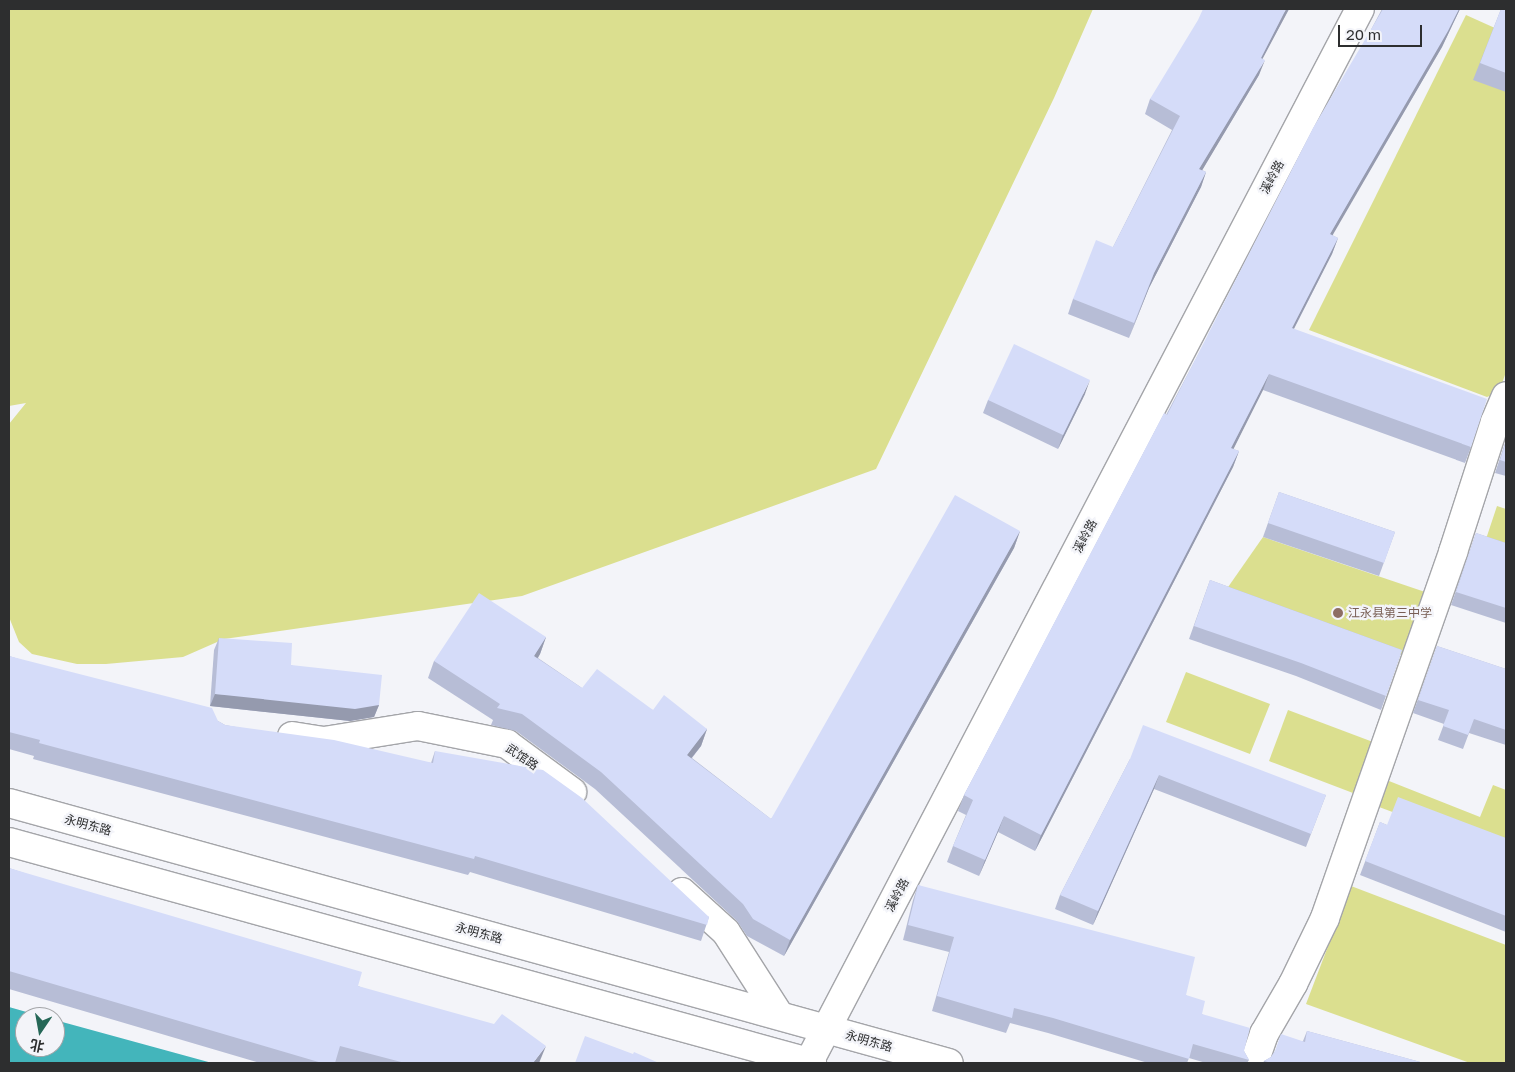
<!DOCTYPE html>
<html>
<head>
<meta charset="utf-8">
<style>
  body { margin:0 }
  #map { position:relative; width:1515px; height:1072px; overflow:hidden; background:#f3f4f9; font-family:"Golos Text","Noto Sans SC",sans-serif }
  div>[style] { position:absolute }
  .green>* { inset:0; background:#dbdf8f }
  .water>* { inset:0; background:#43b5bb }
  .roads { filter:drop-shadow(1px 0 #a4a5a9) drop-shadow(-1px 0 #a4a5a9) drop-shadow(0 1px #a4a5a9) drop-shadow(0 -1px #a4a5a9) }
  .minor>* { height:28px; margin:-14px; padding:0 14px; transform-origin:14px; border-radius:14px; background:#fff }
  .major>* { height:28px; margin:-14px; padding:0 14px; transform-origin:14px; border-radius:14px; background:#fff }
  .wall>* { inset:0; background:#b7bdd6 }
  .shaded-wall>* { inset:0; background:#959aae }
  .building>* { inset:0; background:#d5dcf9 }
  .dots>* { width:14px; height:14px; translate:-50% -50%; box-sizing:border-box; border:2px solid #f3f4f9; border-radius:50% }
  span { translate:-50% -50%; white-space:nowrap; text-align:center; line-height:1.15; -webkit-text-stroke:4.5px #f3f4f9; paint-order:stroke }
  .street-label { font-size:12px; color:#2d2e2f }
  .education-label { font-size:12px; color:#785e54 }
  .left { translate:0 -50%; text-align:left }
  .frame { position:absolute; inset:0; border:10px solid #2d2e2f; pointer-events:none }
  .north { position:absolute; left:15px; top:1007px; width:50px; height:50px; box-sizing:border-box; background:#f3f4f9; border:1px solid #a4a5a8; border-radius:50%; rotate:192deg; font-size:14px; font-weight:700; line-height:20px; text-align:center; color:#2d2e2f }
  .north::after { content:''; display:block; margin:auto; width:18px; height:22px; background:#256757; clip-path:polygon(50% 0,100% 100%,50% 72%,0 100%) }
  .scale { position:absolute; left:1338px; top:25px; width:84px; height:22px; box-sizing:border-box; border:2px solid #2d2e2f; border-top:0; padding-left:6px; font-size:15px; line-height:18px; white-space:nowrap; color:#2d2e2f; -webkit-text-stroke:4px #f3f4f9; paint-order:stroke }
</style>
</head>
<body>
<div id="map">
  <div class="green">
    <div style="clip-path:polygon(9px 9px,1093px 9px,1054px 98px,876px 469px,522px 596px,224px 639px,183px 657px,106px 664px,77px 664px,32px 654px,19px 642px,9px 617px,9px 424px,26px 403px,9px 406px)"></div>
    <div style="clip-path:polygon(1466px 15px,1506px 33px,1506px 372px,1499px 392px,1487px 397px,1309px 330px)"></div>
    <div style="clip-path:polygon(1497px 506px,1506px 509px,1506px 558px,1482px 551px)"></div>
    <div style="clip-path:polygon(1263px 537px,1431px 594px,1410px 651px,1401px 655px,1230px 596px,1226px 590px)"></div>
    <div style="clip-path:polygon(1186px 672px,1270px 704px,1250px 754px,1166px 722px)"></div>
    <div style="clip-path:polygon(1288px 710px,1373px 742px,1353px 793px,1269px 761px)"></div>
    <div style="clip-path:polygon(1389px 781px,1480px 817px,1493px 785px,1506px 790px,1506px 854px,1379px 807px)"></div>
    <div style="clip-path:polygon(1351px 886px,1506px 945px,1506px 1063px,1470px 1063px,1306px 1004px)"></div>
  </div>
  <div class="water">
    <div style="clip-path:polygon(9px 1007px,44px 1017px,25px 1017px,25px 1047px,55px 1047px,55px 1020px,212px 1063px,9px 1063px)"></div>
  </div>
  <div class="roads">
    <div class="minor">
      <div style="left:292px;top:736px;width:32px;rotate:9deg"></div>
      <div style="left:324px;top:741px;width:95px;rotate:-9.1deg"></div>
      <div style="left:418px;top:726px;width:91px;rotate:11.4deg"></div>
      <div style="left:507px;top:744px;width:81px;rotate:36.4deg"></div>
      <div style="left:682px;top:892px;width:59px;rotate:42.3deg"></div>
      <div style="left:726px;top:932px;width:98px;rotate:57.4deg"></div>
      <div style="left:809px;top:1062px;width:1188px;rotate:-62.38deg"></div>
      <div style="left:1254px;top:1063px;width:31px;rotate:-71deg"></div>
      <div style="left:1264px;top:1034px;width:58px;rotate:-59.9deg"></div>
      <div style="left:1293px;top:984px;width:73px;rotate:-64.1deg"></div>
      <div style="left:1325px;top:918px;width:388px;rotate:-70.7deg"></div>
      <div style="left:1453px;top:552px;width:137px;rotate:-72.1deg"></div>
      <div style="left:1495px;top:422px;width:28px;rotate:-67deg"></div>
    </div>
    <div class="major">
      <div style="left:9px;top:803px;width:975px;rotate:15.46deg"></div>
      <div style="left:9px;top:842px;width:833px;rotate:15.39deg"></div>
    </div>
  </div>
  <div class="wall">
    <div style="clip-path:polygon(1289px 9px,1262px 59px,1259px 75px,1202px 170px,1206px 172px,1201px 187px,1149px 288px,1129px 338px,1068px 314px,1073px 299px,1113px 247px,1172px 130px,1145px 114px,1150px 99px)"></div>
    <div style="clip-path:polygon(1382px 9px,1460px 9px,1442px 47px,1332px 235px,1338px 238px,1332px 254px,1294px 329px,1471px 447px,1465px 463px,1263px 390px,1233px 449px,1239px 451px,1233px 467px,1035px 851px,998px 832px,979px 876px,947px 862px,953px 846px,966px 815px,958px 811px,964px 795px)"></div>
    <div style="clip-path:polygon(1501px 9px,1506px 9px,1506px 92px,1473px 80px)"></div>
    <div style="clip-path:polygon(1085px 394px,1058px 449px,983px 413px,988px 400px)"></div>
    <div style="clip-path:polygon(1506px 440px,1506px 476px,1495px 473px)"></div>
    <div style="clip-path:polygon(1279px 492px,1395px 532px,1379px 576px,1263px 537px)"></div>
    <div style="clip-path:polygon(1020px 531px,1014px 548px,784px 956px,747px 936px,737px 921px,595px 789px,516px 731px,491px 725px,493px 720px,428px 678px,434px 661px,546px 637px,540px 654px,538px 658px,582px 688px,653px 710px,707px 729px,701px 746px,692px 758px,771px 819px)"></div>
    <div style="clip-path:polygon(1476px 533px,1506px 543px,1506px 623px,1451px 605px)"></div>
    <div style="clip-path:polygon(1210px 580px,1402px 650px,1381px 710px,1296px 676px,1189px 639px)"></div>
    <div style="clip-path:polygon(219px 638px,291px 665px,379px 705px,374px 717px,350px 721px,210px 706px,214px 650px)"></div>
    <div style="clip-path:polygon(1437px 646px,1506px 669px,1506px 745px,1469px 733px,1463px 749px,1438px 740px,1444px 724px,1413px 713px)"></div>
    <div style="clip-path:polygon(9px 656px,218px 721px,225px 725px,431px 763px,435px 751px,709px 917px,701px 941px,470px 872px,468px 875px,33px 759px,34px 756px,9px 749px)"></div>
    <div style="clip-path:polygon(1130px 759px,1326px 795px,1306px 847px,1154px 789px,1093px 925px,1055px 909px,1060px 895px)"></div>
    <div style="clip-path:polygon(1380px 822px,1387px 825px,1506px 838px,1506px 932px,1360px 875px)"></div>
    <div style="clip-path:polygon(9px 868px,358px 986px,540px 1062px,539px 1063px,339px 1063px,335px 1062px,335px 1063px,260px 1063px,9px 989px)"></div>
    <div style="clip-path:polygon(918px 885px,1186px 995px,1202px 1014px,1244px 1051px,1249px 1060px,1247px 1063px,1206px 1063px,1189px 1058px,1187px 1063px,1148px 1063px,1048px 1033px,1010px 1023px,1006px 1033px,932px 1011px,949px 952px,903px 940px,913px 900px)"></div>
    <div style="clip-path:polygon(1307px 1031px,1424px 1063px,1263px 1063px,1264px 1061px,1271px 1057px,1274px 1052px,1303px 1041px)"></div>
  </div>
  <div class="shaded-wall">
    <div style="clip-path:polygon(1286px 9px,1289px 9px,1255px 73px,1261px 58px)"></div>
    <div style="clip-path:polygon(1459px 9px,1460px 9px,1442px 47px,1324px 250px,1330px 234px)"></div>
    <div style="clip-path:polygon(1265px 60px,1259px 75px,1194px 184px,1199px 169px)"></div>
    <div style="clip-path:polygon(1206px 172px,1201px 187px,1149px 288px,1129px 338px,1154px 273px)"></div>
    <div style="clip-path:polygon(1338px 238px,1332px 254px,1286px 344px,1292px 328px)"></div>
    <div style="clip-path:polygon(1269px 374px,1263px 390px,1226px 464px,1231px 448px)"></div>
    <div style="clip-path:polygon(1090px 380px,1085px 394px,1058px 449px,1063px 435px)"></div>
    <div style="clip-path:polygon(1239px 451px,1233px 467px,1035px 851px,1041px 835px)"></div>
    <div style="clip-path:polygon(1020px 531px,1014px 548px,784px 956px,790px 940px)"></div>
    <div style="clip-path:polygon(546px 637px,540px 654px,528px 673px,534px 656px)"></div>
    <div style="clip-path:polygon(215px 694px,379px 705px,374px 717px,350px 721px,210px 706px)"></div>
    <div style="clip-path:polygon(707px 729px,701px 746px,681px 771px,687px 755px)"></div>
    <div style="clip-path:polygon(1159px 775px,1154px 789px,1093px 925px,1098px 911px)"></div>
    <div style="clip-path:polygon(1004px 816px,998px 832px,979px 876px,985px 860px)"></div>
    <div style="clip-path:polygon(546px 1046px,539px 1063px,533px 1063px)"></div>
  </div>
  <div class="building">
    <div style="clip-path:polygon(1203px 9px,1286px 9px,1261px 58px,1265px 60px,1199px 169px,1206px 172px,1154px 273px,1134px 323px,1073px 299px,1096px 240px,1113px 247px,1180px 116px,1150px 99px,1198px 20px)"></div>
    <div style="clip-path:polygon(1383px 9px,1459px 9px,1448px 31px,1330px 234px,1338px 238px,1292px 328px,1487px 399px,1471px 447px,1269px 374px,1231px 448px,1239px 451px,1041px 835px,1004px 816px,985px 860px,953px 846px,973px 800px,964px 795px,1164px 413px,1167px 415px,1313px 128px)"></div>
    <div style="clip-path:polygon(1501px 9px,1506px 9px,1506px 73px,1480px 63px)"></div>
    <div style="clip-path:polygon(1014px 344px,1090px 380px,1063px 435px,988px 400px)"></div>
    <div style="clip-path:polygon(1506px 441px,1506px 462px,1500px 460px)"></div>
    <div style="clip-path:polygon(1279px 492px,1395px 532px,1384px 563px,1268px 523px)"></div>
    <div style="clip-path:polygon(955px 495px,1020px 531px,790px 940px,753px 919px,743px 904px,601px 772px,522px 714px,497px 708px,500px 704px,434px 661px,479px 593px,546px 637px,534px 656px,582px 688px,597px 669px,653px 710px,664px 695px,707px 729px,687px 755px,771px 819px)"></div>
    <div style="clip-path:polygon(1476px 533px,1506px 543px,1506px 608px,1456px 592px)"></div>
    <div style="clip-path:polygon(1210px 580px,1402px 650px,1386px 696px,1301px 663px,1194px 626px)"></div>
    <div style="clip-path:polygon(219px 638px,292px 643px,291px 665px,382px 675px,379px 705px,355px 709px,215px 694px)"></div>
    <div style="clip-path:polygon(1437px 646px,1506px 669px,1506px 730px,1474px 719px,1468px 735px,1443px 726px,1449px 710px,1418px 700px)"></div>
    <div style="clip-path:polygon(9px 656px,212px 708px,218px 721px,225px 725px,334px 740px,433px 763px,435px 751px,543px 770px,582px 798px,709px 917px,707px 925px,475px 856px,474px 859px,39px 743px,40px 740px,9px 732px)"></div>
    <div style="clip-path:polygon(1143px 725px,1326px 795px,1311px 834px,1159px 775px,1098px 911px,1060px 895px,1130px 759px)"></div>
    <div style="clip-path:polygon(1398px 797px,1506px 838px,1506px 916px,1365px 861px,1380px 822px,1387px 825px)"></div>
    <div style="clip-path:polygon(9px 868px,362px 972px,358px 986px,494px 1024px,502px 1014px,546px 1046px,533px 1063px,405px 1063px,340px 1046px,335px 1063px,322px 1063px,9px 971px)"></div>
    <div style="clip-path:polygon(918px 885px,1195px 957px,1186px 995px,1205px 1001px,1202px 1014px,1250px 1028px,1244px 1051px,1249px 1060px,1193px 1044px,1189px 1059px,1053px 1018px,1014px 1008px,1012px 1018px,937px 996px,954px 937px,908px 925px)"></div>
    <div style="clip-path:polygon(1307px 1031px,1424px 1063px,1272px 1063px,1264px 1061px,1271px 1057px,1275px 1051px,1281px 1034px,1305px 1042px)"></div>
    <div style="clip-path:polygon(585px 1036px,633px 1054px,634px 1052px,659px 1063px,575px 1063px)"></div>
  </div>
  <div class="dots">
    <div style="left:1338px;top:613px;background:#8d6e63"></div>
  </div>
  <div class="street-label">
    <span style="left:1272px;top:177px;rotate:-62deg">溪岭路</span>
    <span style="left:1085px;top:536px;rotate:-62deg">溪岭路</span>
    <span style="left:522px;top:757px;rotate:34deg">武馆路</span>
    <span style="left:88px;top:825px;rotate:15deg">永明东路</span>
    <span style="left:897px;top:895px;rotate:-62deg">溪岭路</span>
    <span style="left:479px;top:933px;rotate:15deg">永明东路</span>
    <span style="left:869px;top:1041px;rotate:16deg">永明东路</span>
  </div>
  <div class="education-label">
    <span class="left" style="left:1348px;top:613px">江永县第三中学</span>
  </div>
  <div class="frame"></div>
  <div class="north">北</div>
  <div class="scale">20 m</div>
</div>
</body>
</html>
